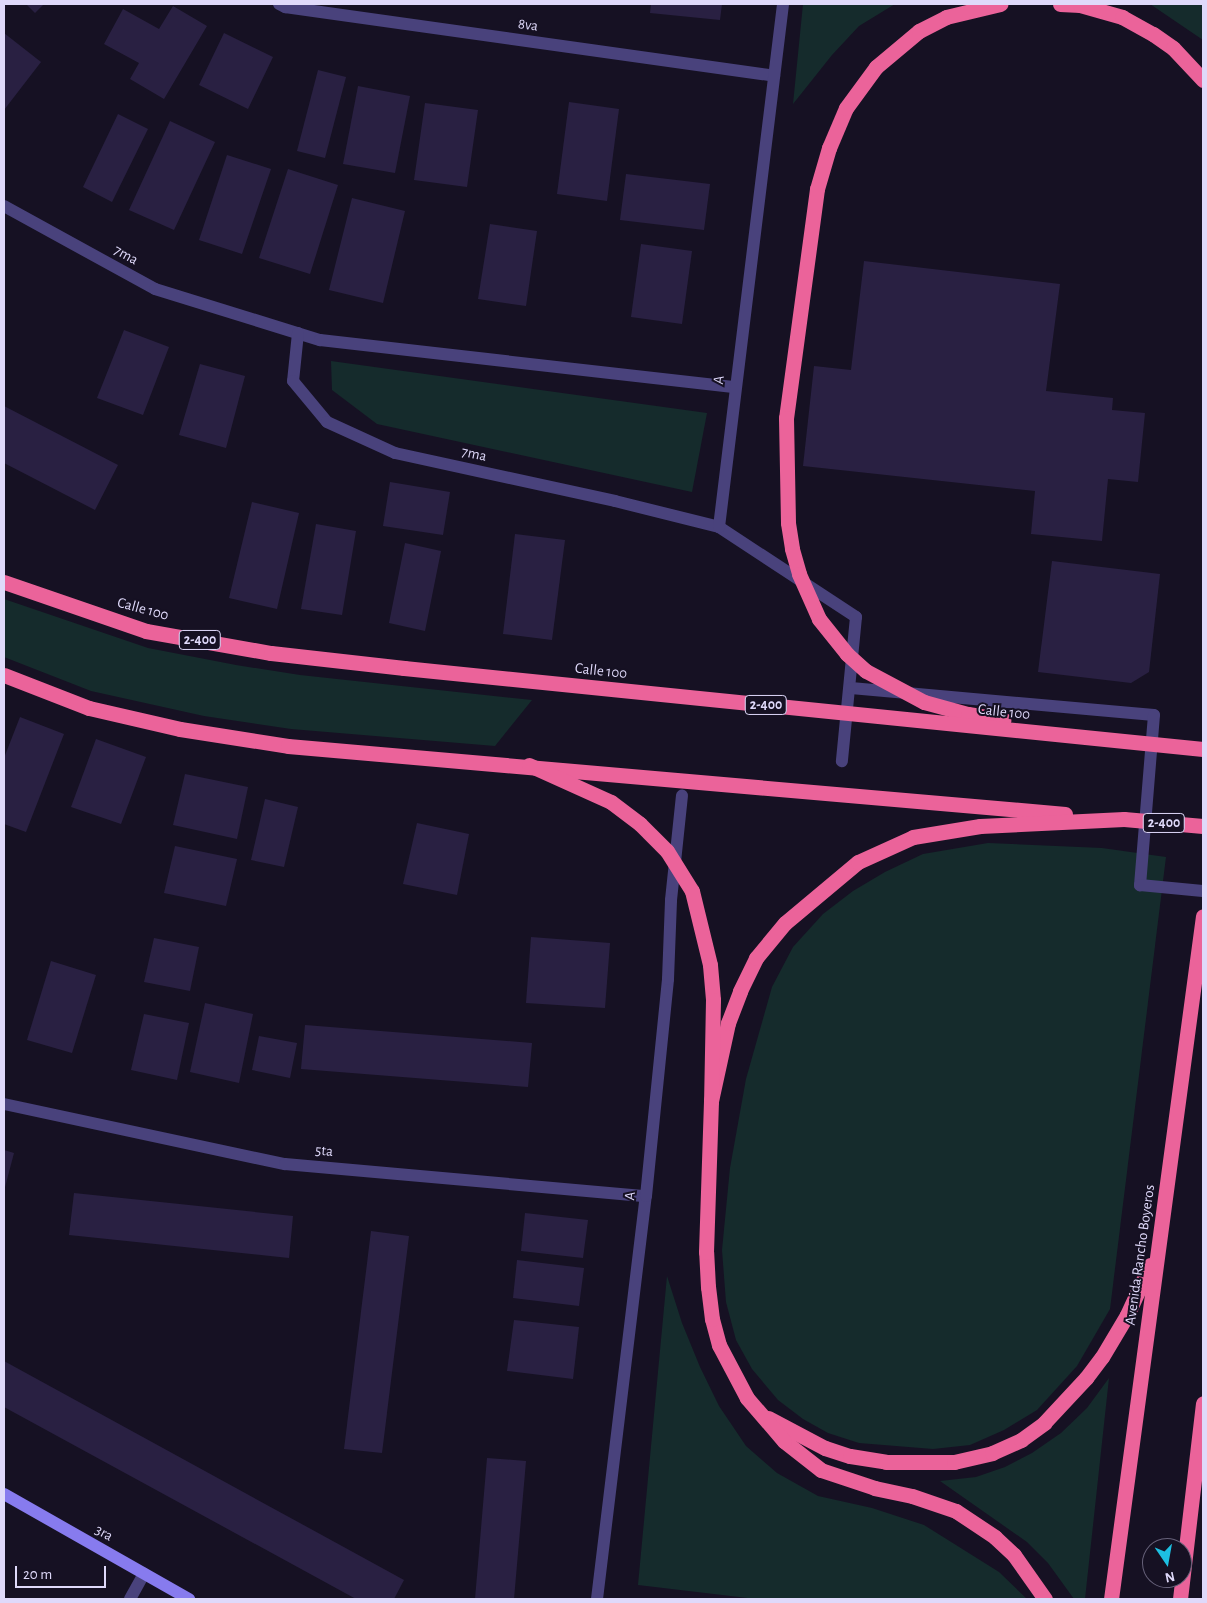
<!DOCTYPE html>
<html>
<head>
<meta charset="utf-8">
<style>
  body { margin:0 }
  #map { position:relative; width:1207px; height:1603px; overflow:hidden; background:#161123; font-family:"Alegreya Sans",sans-serif }
  div>[style] { position:absolute }
  .green>* { inset:0; background:#152b2c }
  .building>* { inset:0; background:#292042 }
  .lane>* { height:12px; margin:-6px; padding:0 6px; transform-origin:6px; border-radius:6px; background:#49427c }
  .street>* { height:12px; margin:-6px; padding:0 6px; transform-origin:6px; border-radius:6px; background:#49427c }
  .secondary>* { height:12px; margin:-6px; padding:0 6px; transform-origin:6px; border-radius:6px; background:#877bee }
  .highway>* { height:15px; margin:-7.5px; padding:0 7.5px; transform-origin:7.5px; border-radius:7.5px; background:#eb639a }
  .highway-bridge>* { height:15px; margin:-7.5px; padding:0 7.5px; transform-origin:7.5px; border-radius:7.5px; background:#eb639a }
  span { translate:-50% -50%; white-space:nowrap; text-align:center; line-height:1.15; -webkit-text-stroke:4px #161123; paint-order:stroke }
  .shield-label span { padding:1px 4px; background:#161123; border:1px solid; border-radius:4px; -webkit-text-stroke-width:0 }
  .shield-label { font-size:14px; color:#dfd9fa; font-weight:700 }
  .street-label { font-size:15px; color:#dfd9fa }
  .frame { position:absolute; inset:0; border:5px solid #dfd9fa; pointer-events:none }
  .north { position:absolute; left:1142px; top:1538px; width:50px; height:50px; box-sizing:border-box; background:#161123; border:1px solid #666179; border-radius:50%; rotate:168deg; font-size:14px; font-weight:700; line-height:20px; text-align:center; color:#dfd9fa }
  .north::after { content:''; display:block; margin:auto; width:18px; height:22px; background:#1dc0e2; clip-path:polygon(50% 0,100% 100%,50% 72%,0 100%) }
  .scale { position:absolute; left:15px; top:1566px; width:91px; height:22px; box-sizing:border-box; border:2px solid #dfd9fa; border-top:0; padding-left:6px; font-size:15px; line-height:18px; white-space:nowrap; color:#dfd9fa; -webkit-text-stroke:4px #161123; paint-order:stroke }
</style>
</head>
<body>
<div id="map">
  <div class="green">
    <div style="clip-path:polygon(803px 4px,895px 4px,859px 26px,832px 55px,793px 104px)"></div>
    <div style="clip-path:polygon(1150px 4px,1203px 4px,1203px 40px)"></div>
    <div style="clip-path:polygon(331px 361px,707px 413px,692px 492px,377px 424px,332px 390px)"></div>
    <div style="clip-path:polygon(4px 599px,148px 648px,236px 665px,300px 675px,532px 700px,495px 746px,291px 729px,204px 716px,91px 691px,4px 657px)"></div>
    <div style="clip-path:polygon(988px 843px,1102px 848px,1166px 857px,1110px 1309px,1077px 1366px,1037px 1410px,1004px 1430px,970px 1445px,933px 1449px,859px 1443px,828px 1433px,803px 1419px,778px 1400px,752px 1369px,736px 1340px,726px 1302px,722px 1250px,730px 1168px,746px 1079px,772px 987px,793px 947px,823px 914px,853px 891px,885px 872px,923px 854px)"></div>
    <div style="clip-path:polygon(667px 1276px,682px 1323px,700px 1367px,719px 1406px,746px 1446px,777px 1473px,818px 1496px,872px 1508px,924px 1525px,999px 1572px,1027px 1599px,756px 1599px,638px 1585px)"></div>
    <div style="clip-path:polygon(1109px 1378px,1085px 1599px,1074px 1599px,1048px 1563px,1027px 1542px,940px 1481px,976px 1477px,1005px 1467px,1032px 1453px,1061px 1433px,1087px 1408px)"></div>
  </div>
  <div class="building">
    <div style="clip-path:polygon(26px 4px,44px 4px,35px 13px)"></div>
    <div style="clip-path:polygon(651px 4px,722px 4px,720px 20px,650px 13px)"></div>
    <div style="clip-path:polygon(173px 6px,207px 26px,164px 99px,130px 79px,139px 63px,104px 44px,123px 9px,159px 29px)"></div>
    <div style="clip-path:polygon(4px 33px,41px 62px,4px 110px)"></div>
    <div style="clip-path:polygon(224px 33px,273px 57px,248px 109px,199px 85px)"></div>
    <div style="clip-path:polygon(318px 70px,346px 77px,325px 158px,297px 151px)"></div>
    <div style="clip-path:polygon(358px 86px,410px 96px,395px 173px,343px 164px)"></div>
    <div style="clip-path:polygon(569px 102px,619px 109px,607px 201px,557px 194px)"></div>
    <div style="clip-path:polygon(425px 103px,478px 110px,467px 187px,414px 180px)"></div>
    <div style="clip-path:polygon(118px 114px,148px 129px,112px 202px,83px 187px)"></div>
    <div style="clip-path:polygon(170px 121px,215px 142px,174px 230px,129px 210px)"></div>
    <div style="clip-path:polygon(227px 155px,271px 169px,242px 254px,199px 240px)"></div>
    <div style="clip-path:polygon(288px 169px,338px 185px,310px 274px,259px 258px)"></div>
    <div style="clip-path:polygon(626px 174px,710px 184px,704px 230px,620px 220px)"></div>
    <div style="clip-path:polygon(352px 198px,405px 211px,383px 303px,329px 290px)"></div>
    <div style="clip-path:polygon(490px 224px,537px 231px,526px 306px,478px 299px)"></div>
    <div style="clip-path:polygon(641px 244px,692px 251px,682px 324px,631px 317px)"></div>
    <div style="clip-path:polygon(864px 261px,1060px 284px,1046px 391px,1113px 398px,1112px 410px,1145px 413px,1138px 482px,1108px 479px,1102px 541px,1031px 534px,1035px 491px,803px 466px,814px 366px,851px 370px)"></div>
    <div style="clip-path:polygon(124px 330px,169px 347px,143px 415px,97px 398px)"></div>
    <div style="clip-path:polygon(200px 364px,245px 376px,226px 448px,179px 435px)"></div>
    <div style="clip-path:polygon(4px 406px,118px 465px,95px 510px,4px 463px)"></div>
    <div style="clip-path:polygon(390px 482px,450px 492px,443px 535px,383px 526px)"></div>
    <div style="clip-path:polygon(252px 502px,299px 513px,277px 609px,229px 598px)"></div>
    <div style="clip-path:polygon(316px 524px,356px 531px,342px 615px,301px 609px)"></div>
    <div style="clip-path:polygon(515px 534px,565px 540px,552px 640px,503px 634px)"></div>
    <div style="clip-path:polygon(405px 543px,441px 551px,425px 631px,389px 623px)"></div>
    <div style="clip-path:polygon(1052px 561px,1160px 574px,1149px 672px,1131px 683px,1038px 672px)"></div>
    <div style="clip-path:polygon(20px 717px,64px 734px,26px 832px,4px 824px,4px 758px)"></div>
    <div style="clip-path:polygon(96px 739px,146px 757px,121px 824px,71px 807px)"></div>
    <div style="clip-path:polygon(185px 774px,248px 787px,237px 839px,173px 825px)"></div>
    <div style="clip-path:polygon(265px 799px,298px 807px,284px 867px,251px 860px)"></div>
    <div style="clip-path:polygon(417px 823px,469px 834px,457px 895px,403px 884px)"></div>
    <div style="clip-path:polygon(175px 846px,237px 859px,226px 906px,164px 893px)"></div>
    <div style="clip-path:polygon(531px 937px,610px 943px,605px 1008px,526px 1003px)"></div>
    <div style="clip-path:polygon(154px 938px,199px 947px,190px 991px,144px 982px)"></div>
    <div style="clip-path:polygon(51px 961px,96px 975px,72px 1053px,27px 1040px)"></div>
    <div style="clip-path:polygon(205px 1003px,253px 1014px,239px 1083px,190px 1072px)"></div>
    <div style="clip-path:polygon(144px 1014px,189px 1023px,177px 1080px,131px 1070px)"></div>
    <div style="clip-path:polygon(305px 1025px,532px 1043px,528px 1087px,301px 1069px)"></div>
    <div style="clip-path:polygon(259px 1036px,297px 1043px,290px 1078px,252px 1070px)"></div>
    <div style="clip-path:polygon(4px 1150px,14px 1153px,4px 1191px)"></div>
    <div style="clip-path:polygon(74px 1193px,293px 1216px,289px 1258px,69px 1235px)"></div>
    <div style="clip-path:polygon(525px 1213px,588px 1220px,583px 1258px,521px 1251px)"></div>
    <div style="clip-path:polygon(371px 1231px,409px 1236px,382px 1453px,344px 1449px)"></div>
    <div style="clip-path:polygon(517px 1260px,584px 1268px,579px 1306px,513px 1298px)"></div>
    <div style="clip-path:polygon(514px 1320px,579px 1327px,573px 1379px,507px 1371px)"></div>
    <div style="clip-path:polygon(4px 1361px,404px 1580px,394px 1599px,356px 1599px,4px 1407px)"></div>
    <div style="clip-path:polygon(487px 1458px,526px 1461px,514px 1599px,475px 1599px)"></div>
  </div>
  <div class="lane">
    <div style="left:719px;top:527px;width:164px;rotate:33.3deg"></div>
    <div style="left:856px;top:617px;width:145px;rotate:95.6deg"></div>
    <div style="left:851px;top:688px;width:304px;rotate:5.1deg"></div>
    <div style="left:1154px;top:715px;width:171px;rotate:94.7deg"></div>
    <div style="left:1140px;top:885px;width:63px;rotate:5.4deg"></div>
    <div style="left:671px;top:900px;width:105px;rotate:-84deg"></div>
    <div style="left:130px;top:1599px;width:29px;rotate:-61deg"></div>
  </div>
  <div class="street">
    <div style="left:279px;top:4px;width:7px;rotate:27deg"></div>
    <div style="left:285px;top:7px;width:494px;rotate:8deg"></div>
    <div style="left:4px;top:206px;width:172px;rotate:28.8deg"></div>
    <div style="left:155px;top:289px;width:173px;rotate:17.2deg"></div>
    <div style="left:320px;top:340px;width:418px;rotate:6.5deg"></div>
    <div style="left:298px;top:333px;width:48px;rotate:95.9deg"></div>
    <div style="left:293px;top:381px;width:53px;rotate:50.3deg"></div>
    <div style="left:327px;top:422px;width:75px;rotate:24.5deg"></div>
    <div style="left:395px;top:453px;width:225px;rotate:12.3deg"></div>
    <div style="left:615px;top:501px;width:107px;rotate:14deg"></div>
    <div style="left:719px;top:527px;width:527px;rotate:-83.02deg"></div>
    <div style="left:4px;top:1104px;width:287px;rotate:12.1deg"></div>
    <div style="left:285px;top:1164px;width:362px;rotate:5.1deg"></div>
    <div style="left:597px;top:1599px;width:406px;rotate:-83.1deg"></div>
    <div style="left:646px;top:1196px;width:218px;rotate:-84.2deg"></div>
    <div style="left:668px;top:979px;width:79px;rotate:-87.8deg"></div>
  </div>
  <div class="secondary">
    <div style="left:4px;top:1494px;width:213px;rotate:29.6deg"></div>
  </div>
  <div class="highway">
    <div style="left:1060px;top:4px;width:20px;rotate:3deg"></div>
    <div style="left:1080px;top:5px;width:44px;rotate:15.9deg"></div>
    <div style="left:1122px;top:17px;width:35px;rotate:29deg"></div>
    <div style="left:1153px;top:34px;width:24px;rotate:35deg"></div>
    <div style="left:1173px;top:48px;width:44px;rotate:46.8deg"></div>
    <div style="left:817px;top:189px;width:43px;rotate:-73.7deg"></div>
    <div style="left:829px;top:148px;width:43px;rotate:-67deg"></div>
    <div style="left:846px;top:108px;width:51px;rotate:-53.8deg"></div>
    <div style="left:876px;top:67px;width:56px;rotate:-39.9deg"></div>
    <div style="left:919px;top:31px;width:30px;rotate:-27deg"></div>
    <div style="left:946px;top:17px;width:56px;rotate:-13.5deg"></div>
    <div style="left:4px;top:582px;width:150px;rotate:19deg"></div>
    <div style="left:146px;top:631px;width:127px;rotate:10deg"></div>
    <div style="left:271px;top:653px;width:134px;rotate:6.4deg"></div>
    <div style="left:4px;top:675px;width:91px;rotate:21.2deg"></div>
    <div style="left:89px;top:708px;width:93px;rotate:13deg"></div>
    <div style="left:180px;top:729px;width:109px;rotate:8.9deg"></div>
    <div style="left:288px;top:746px;width:780px;rotate:5deg"></div>
    <div style="left:768px;top:1418px;width:64px;rotate:27.8deg"></div>
    <div style="left:825px;top:1448px;width:26px;rotate:18deg"></div>
    <div style="left:850px;top:1456px;width:36px;rotate:9deg"></div>
    <div style="left:886px;top:1462px;width:68px"></div>
    <div style="left:954px;top:1462px;width:39px;rotate:-13deg"></div>
    <div style="left:992px;top:1453px;width:32px;rotate:-24deg"></div>
    <div style="left:1021px;top:1440px;width:29px;rotate:-36deg"></div>
    <div style="left:1044px;top:1423px;width:62px;rotate:-47deg"></div>
    <div style="left:1086px;top:1378px;width:26px;rotate:-53deg"></div>
    <div style="left:1102px;top:1357px;width:49px;rotate:-59.2deg"></div>
    <div style="left:1127px;top:1315px;width:55px;rotate:-65.3deg"></div>
    <div style="left:1045px;top:1599px;width:54px;rotate:-125.2deg"></div>
    <div style="left:1014px;top:1555px;width:26px;rotate:-137deg"></div>
    <div style="left:995px;top:1537px;width:47px;rotate:-146.3deg"></div>
    <div style="left:956px;top:1511px;width:46px;rotate:-161.2deg"></div>
    <div style="left:912px;top:1496px;width:38px;rotate:-168deg"></div>
    <div style="left:875px;top:1488px;width:57px;rotate:-161.6deg"></div>
    <div style="left:821px;top:1470px;width:47px;rotate:-141.9deg"></div>
    <div style="left:784px;top:1441px;width:57px;rotate:-130.7deg"></div>
    <div style="left:747px;top:1398px;width:60px;rotate:-117.8deg"></div>
    <div style="left:719px;top:1345px;width:27px;rotate:-105deg"></div>
    <div style="left:712px;top:1319px;width:32px;rotate:-97deg"></div>
    <div style="left:708px;top:1287px;width:35px;rotate:-93deg"></div>
    <div style="left:706px;top:1252px;width:151px;rotate:-88.1deg"></div>
    <div style="left:711px;top:1101px;width:80px;rotate:-77.7deg"></div>
    <div style="left:728px;top:1023px;width:34px;rotate:-69deg"></div>
    <div style="left:740px;top:991px;width:37px;rotate:-64deg"></div>
    <div style="left:756px;top:958px;width:45px;rotate:-50.4deg"></div>
    <div style="left:785px;top:923px;width:95px;rotate:-39.9deg"></div>
    <div style="left:858px;top:862px;width:60px;rotate:-24.4deg"></div>
    <div style="left:913px;top:837px;width:68px;rotate:-9.3deg"></div>
    <div style="left:980px;top:826px;width:144px;rotate:-2.8deg"></div>
    <div style="left:1111px;top:1599px;width:689px;rotate:-82.33deg"></div>
    <div style="left:1180px;top:1599px;width:197px;rotate:-83.3deg"></div>
  </div>
  <div class="highway-bridge">
    <div style="left:817px;top:189px;width:231px;rotate:97.7deg"></div>
    <div style="left:786px;top:418px;width:105px;rotate:88.9deg"></div>
    <div style="left:788px;top:523px;width:26px;rotate:81deg"></div>
    <div style="left:792px;top:549px;width:26px;rotate:74deg"></div>
    <div style="left:799px;top:574px;width:49px;rotate:66deg"></div>
    <div style="left:819px;top:619px;width:45px;rotate:51.3deg"></div>
    <div style="left:847px;top:654px;width:25px;rotate:42deg"></div>
    <div style="left:866px;top:671px;width:66px;rotate:28.1deg"></div>
    <div style="left:924px;top:702px;width:46px;rotate:15.3deg"></div>
    <div style="left:968px;top:714px;width:36px;rotate:9deg"></div>
    <div style="left:404px;top:668px;width:803px;rotate:5.79deg"></div>
    <div style="left:529px;top:765px;width:90px;rotate:24.3deg"></div>
    <div style="left:611px;top:802px;width:36px;rotate:37deg"></div>
    <div style="left:640px;top:824px;width:38px;rotate:45deg"></div>
    <div style="left:667px;top:851px;width:47px;rotate:58deg"></div>
    <div style="left:692px;top:891px;width:76px;rotate:76.3deg"></div>
    <div style="left:710px;top:965px;width:35px;rotate:85deg"></div>
    <div style="left:713px;top:1000px;width:101px;rotate:91.1deg"></div>
    <div style="left:1124px;top:819px;width:79px;rotate:5.1deg"></div>
  </div>
  <div class="shield-label">
    <span style="left:200px;top:640px">2-400</span>
    <span style="left:766px;top:705px">2-400</span>
    <span style="left:1164px;top:823px">2-400</span>
  </div>
  <div class="street-label">
    <span style="left:528px;top:25px;rotate:8deg">8va</span>
    <span style="left:126px;top:255px;rotate:29deg">7ma</span>
    <span style="left:719px;top:380px;rotate:-83deg">A</span>
    <span style="left:474px;top:454px;rotate:12deg">7ma</span>
    <span style="left:143px;top:609px;rotate:15deg">Calle 100</span>
    <span style="left:601px;top:671px;rotate:6deg">Calle 100</span>
    <span style="left:1004px;top:712px;rotate:6deg">Calle 100</span>
    <span style="left:324px;top:1151px;rotate:5deg">5ta</span>
    <span style="left:630px;top:1196px;rotate:-84deg">A</span>
    <span style="left:1140px;top:1255px;rotate:-82deg">Avenida Rancho Boyeros</span>
    <span style="left:104px;top:1533px;rotate:29deg">3ra</span>
  </div>
  <div class="frame"></div>
  <div class="north">N</div>
  <div class="scale">20 m</div>
</div>
</body>
</html>
